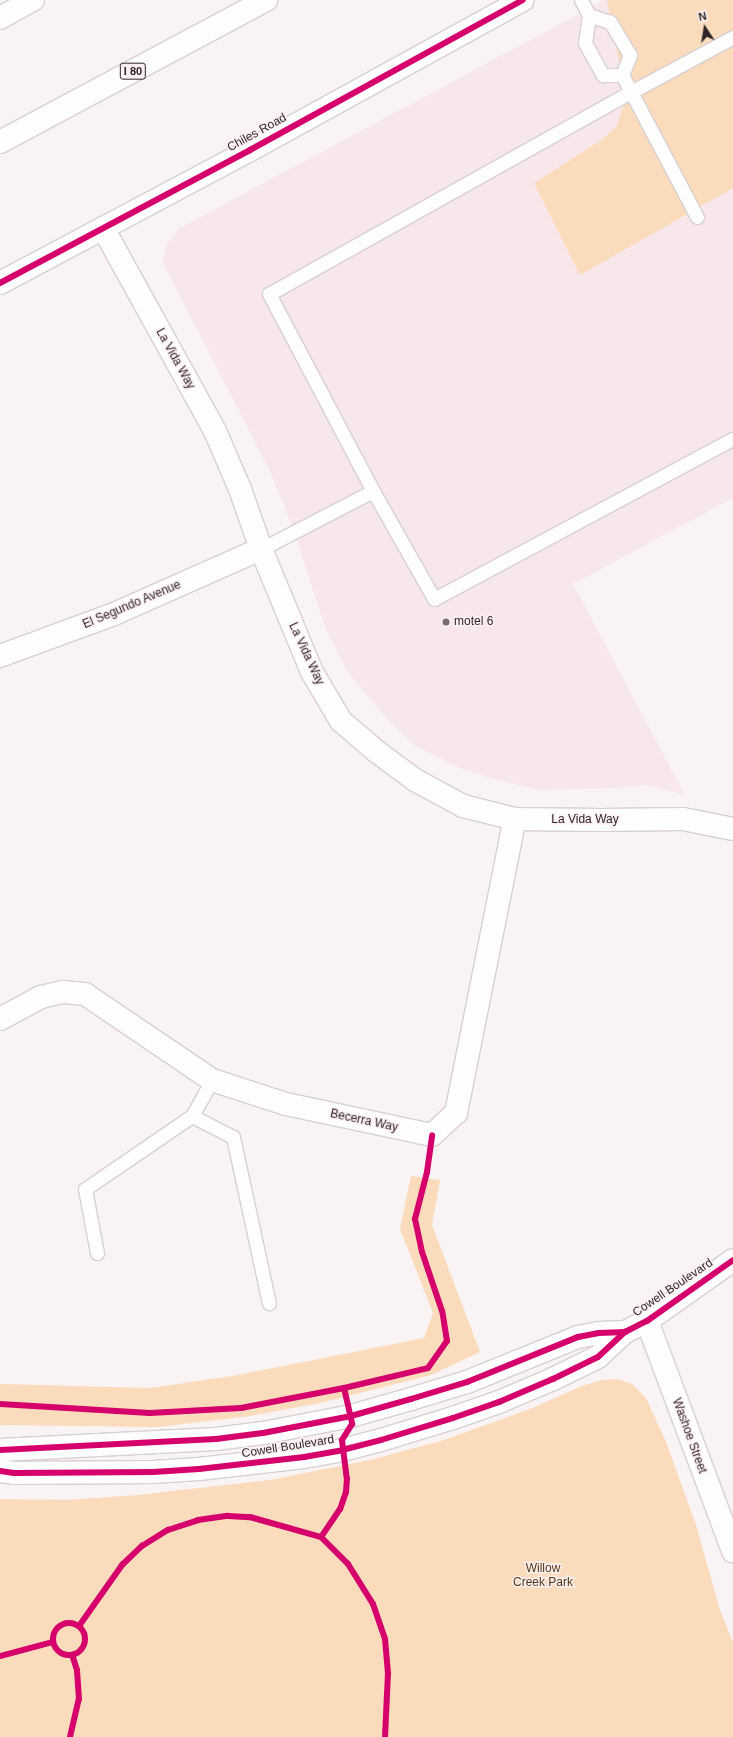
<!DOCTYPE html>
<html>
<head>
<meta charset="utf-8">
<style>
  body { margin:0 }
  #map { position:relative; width:733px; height:1737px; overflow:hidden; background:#f9f3f4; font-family:Helvetica,sans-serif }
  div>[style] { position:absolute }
  .built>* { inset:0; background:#f7e7ea }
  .green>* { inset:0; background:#fadbbc }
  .roads { filter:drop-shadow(1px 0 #d7cfd1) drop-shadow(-1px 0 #d7cfd1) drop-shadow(0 1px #d7cfd1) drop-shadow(0 -1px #d7cfd1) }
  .lane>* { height:13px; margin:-6.5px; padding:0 6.5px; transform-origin:6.5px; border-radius:6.5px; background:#fefdfd }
  .street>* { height:22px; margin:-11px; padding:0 11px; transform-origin:11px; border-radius:11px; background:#fefdfd }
  .secondary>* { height:22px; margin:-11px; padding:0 11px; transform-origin:11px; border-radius:11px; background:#fefdfd }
  .highway>* { height:22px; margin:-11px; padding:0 11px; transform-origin:11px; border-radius:11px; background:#fefdfd }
  .cycleway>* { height:6px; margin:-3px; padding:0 3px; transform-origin:3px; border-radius:3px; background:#d6006c }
  .cycleway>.ring { margin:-3px; padding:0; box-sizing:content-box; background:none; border:6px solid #d6006c; border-radius:50% }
  .dots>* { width:11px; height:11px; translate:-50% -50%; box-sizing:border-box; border:2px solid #fcf0f2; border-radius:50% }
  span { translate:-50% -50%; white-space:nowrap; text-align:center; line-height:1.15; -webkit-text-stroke:3px #fcf0f2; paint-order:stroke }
  .shield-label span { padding:1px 3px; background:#fcf0f2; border:1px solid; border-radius:3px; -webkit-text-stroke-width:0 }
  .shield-label { font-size:11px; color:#2f2527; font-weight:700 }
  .street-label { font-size:12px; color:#2f2527 }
  .poi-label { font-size:12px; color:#2f2527 }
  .left { translate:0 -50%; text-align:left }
  .park-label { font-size:12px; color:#523714 }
  .north { position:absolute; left:685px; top:8px; width:40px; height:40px; -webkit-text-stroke:3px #fcf0f2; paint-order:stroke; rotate:348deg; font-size:11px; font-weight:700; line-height:16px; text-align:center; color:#2f2527 }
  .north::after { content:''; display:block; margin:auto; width:14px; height:18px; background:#2f2527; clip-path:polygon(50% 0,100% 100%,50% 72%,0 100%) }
</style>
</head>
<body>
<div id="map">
  <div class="built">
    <div style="clip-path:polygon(605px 0,733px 0,733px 498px,573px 584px,685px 795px,648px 785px,614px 788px,538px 790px,487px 777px,452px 765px,413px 744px,387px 719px,346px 670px,327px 632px,291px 523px,269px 469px,163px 263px,166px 245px,180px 228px)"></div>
  </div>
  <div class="green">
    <div style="clip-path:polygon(607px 0,733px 0,733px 188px,580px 275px,534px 183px,603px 139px,617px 126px,626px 97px)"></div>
    <div style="clip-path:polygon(411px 1176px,440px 1180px,432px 1225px,480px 1352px,431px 1375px,320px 1403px,250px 1416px,158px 1427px,0 1425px,0 1384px,151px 1388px,232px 1376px,424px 1338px,433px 1313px,400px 1229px)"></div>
    <div style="clip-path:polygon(618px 1379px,632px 1384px,646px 1398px,666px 1442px,696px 1525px,719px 1607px,733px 1643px,733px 1737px,0 1737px,0 1499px,67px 1500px,138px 1495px,270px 1480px,370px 1460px,441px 1441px,530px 1409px,582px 1386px,602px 1380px)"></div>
  </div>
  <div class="roads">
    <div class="lane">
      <div style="left:581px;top:0;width:17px;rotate:62deg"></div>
      <div style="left:589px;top:15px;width:28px;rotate:98deg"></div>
      <div style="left:585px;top:43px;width:37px;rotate:61deg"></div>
      <div style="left:603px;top:75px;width:19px"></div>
      <div style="left:697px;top:217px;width:141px;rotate:-117.8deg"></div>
      <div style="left:631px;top:92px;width:116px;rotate:-28.3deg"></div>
      <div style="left:373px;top:491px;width:223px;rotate:-117.8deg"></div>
      <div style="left:269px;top:294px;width:415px;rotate:-29.2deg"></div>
      <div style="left:631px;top:92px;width:19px;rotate:-118deg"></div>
      <div style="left:622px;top:75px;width:22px;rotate:-68deg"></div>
      <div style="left:630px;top:55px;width:39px;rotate:-121deg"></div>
      <div style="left:610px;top:22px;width:22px;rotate:-162deg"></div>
      <div style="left:261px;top:549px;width:126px;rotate:-27.4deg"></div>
      <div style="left:373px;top:491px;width:124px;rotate:60.5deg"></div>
      <div style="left:434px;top:599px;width:339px;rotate:-28.2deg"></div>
      <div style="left:192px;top:1116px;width:46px;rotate:27.1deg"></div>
      <div style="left:233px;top:1137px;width:170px;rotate:77.8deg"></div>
      <div style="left:97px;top:1253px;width:65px;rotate:-100.6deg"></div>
      <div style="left:85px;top:1189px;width:130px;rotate:-34.3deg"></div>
      <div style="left:192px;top:1116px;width:41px;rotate:-60.9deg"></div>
    </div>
    <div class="street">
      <div style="left:103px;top:228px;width:232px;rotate:61.1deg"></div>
      <div style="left:215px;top:431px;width:63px;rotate:66.7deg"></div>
      <div style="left:240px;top:489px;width:64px;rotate:70.7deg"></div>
      <div style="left:261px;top:549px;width:133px;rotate:67.5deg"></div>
      <div style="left:312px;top:672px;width:57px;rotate:59.4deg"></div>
      <div style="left:341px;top:721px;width:46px;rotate:40.6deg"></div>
      <div style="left:376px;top:751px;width:49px;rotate:36.6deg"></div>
      <div style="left:415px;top:780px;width:55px;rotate:28.4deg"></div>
      <div style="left:463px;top:806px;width:54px;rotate:14deg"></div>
      <div style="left:515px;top:819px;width:86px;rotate:0.7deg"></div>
      <div style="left:601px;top:820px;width:82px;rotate:-0.7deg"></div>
      <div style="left:683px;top:819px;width:51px;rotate:11.3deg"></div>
      <div style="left:0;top:656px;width:121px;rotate:-20.2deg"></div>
      <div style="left:114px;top:614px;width:161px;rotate:-23.9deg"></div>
      <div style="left:0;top:1019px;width:47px;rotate:-28.2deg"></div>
      <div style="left:41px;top:997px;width:23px;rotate:-13deg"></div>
      <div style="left:63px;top:992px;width:22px;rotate:5deg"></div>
      <div style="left:85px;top:994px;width:153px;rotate:34.1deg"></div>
      <div style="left:212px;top:1080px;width:78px;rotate:18deg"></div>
      <div style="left:286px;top:1104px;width:149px;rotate:12deg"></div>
      <div style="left:432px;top:1135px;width:33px;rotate:-43deg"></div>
      <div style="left:456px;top:1113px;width:300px;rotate:-78.7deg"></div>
      <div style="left:647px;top:1321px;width:246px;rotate:69.5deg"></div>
    </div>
    <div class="secondary">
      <div style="left:0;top:283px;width:283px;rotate:-28deg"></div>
      <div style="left:250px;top:150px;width:311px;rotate:-28.8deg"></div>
      <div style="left:0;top:1450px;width:216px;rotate:-2.9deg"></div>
      <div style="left:216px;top:1439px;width:47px;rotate:-7.3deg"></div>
      <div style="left:263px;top:1433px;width:90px;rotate:-10.9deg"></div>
      <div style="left:351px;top:1416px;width:62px;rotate:-15.8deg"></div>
      <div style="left:411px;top:1399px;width:59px;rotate:-16.9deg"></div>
      <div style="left:467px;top:1382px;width:120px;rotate:-22.1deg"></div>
      <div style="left:578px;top:1337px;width:21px;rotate:-11deg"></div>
      <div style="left:599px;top:1333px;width:26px;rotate:-2deg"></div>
      <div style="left:0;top:1471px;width:14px;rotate:8deg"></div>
      <div style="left:14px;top:1473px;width:139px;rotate:-0.4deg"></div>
      <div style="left:153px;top:1472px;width:46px;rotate:-3.7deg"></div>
      <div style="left:199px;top:1469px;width:106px;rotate:-6.5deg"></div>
      <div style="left:304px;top:1457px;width:39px;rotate:-10deg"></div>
      <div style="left:342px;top:1450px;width:40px;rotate:-14.4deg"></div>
      <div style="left:381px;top:1440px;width:75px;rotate:-17deg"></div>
      <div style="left:453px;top:1418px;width:49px;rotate:-19.2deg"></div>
      <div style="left:499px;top:1402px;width:59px;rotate:-23.1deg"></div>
      <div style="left:553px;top:1379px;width:50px;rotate:-26.1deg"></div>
      <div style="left:598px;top:1357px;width:37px;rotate:-43deg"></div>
      <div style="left:625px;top:1332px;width:25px;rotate:-27deg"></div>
      <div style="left:647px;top:1321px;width:105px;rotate:-35.3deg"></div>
    </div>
    <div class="highway">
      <div style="left:0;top:18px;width:38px;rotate:-29deg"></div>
      <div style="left:0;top:142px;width:302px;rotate:-28.1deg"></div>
    </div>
  </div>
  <div class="cycleway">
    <div style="left:0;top:283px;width:283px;rotate:-28deg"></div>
    <div style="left:250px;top:150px;width:311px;rotate:-28.8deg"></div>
    <div style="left:344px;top:1388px;width:37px;rotate:77deg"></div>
    <div style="left:352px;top:1424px;width:19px;rotate:122deg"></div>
    <div style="left:342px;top:1440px;width:38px;rotate:83deg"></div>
    <div style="left:347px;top:1478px;width:14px;rotate:94deg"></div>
    <div style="left:346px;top:1492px;width:18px;rotate:109deg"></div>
    <div style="left:340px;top:1509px;width:34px;rotate:124deg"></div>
    <div style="left:321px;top:1537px;width:38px;rotate:45deg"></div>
    <div style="left:348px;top:1564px;width:47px;rotate:58deg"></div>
    <div style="left:373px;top:1604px;width:37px;rotate:71deg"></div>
    <div style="left:385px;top:1639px;width:34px;rotate:85deg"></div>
    <div style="left:388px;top:1673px;width:64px;rotate:92.7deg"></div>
    <div style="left:0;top:1404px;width:150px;rotate:3.4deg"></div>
    <div style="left:150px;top:1413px;width:91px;rotate:-3.1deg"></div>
    <div style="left:241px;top:1408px;width:105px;rotate:-11deg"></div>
    <div style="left:344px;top:1388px;width:86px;rotate:-13.4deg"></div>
    <div style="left:428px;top:1368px;width:33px;rotate:-55deg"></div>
    <div style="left:447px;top:1341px;width:30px;rotate:-99deg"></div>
    <div style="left:442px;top:1311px;width:62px;rotate:-108.7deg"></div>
    <div style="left:422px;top:1252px;width:34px;rotate:-102deg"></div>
    <div style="left:415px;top:1219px;width:49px;rotate:-75.7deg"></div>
    <div style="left:427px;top:1172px;width:37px;rotate:-82deg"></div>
    <div style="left:0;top:1450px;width:216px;rotate:-2.9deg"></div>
    <div style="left:216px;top:1439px;width:47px;rotate:-7.3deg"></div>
    <div style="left:263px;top:1433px;width:90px;rotate:-10.9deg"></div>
    <div style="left:351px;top:1416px;width:62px;rotate:-15.8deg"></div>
    <div style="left:411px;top:1399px;width:59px;rotate:-16.9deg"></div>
    <div style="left:467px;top:1382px;width:120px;rotate:-22.1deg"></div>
    <div style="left:578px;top:1337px;width:21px;rotate:-11deg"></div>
    <div style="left:599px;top:1333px;width:26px;rotate:-2deg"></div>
    <div style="left:0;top:1471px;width:14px;rotate:8deg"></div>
    <div style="left:14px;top:1473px;width:139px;rotate:-0.4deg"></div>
    <div style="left:153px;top:1472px;width:46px;rotate:-3.7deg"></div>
    <div style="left:199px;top:1469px;width:106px;rotate:-6.5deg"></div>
    <div style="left:304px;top:1457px;width:39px;rotate:-10deg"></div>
    <div style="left:342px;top:1450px;width:40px;rotate:-14.4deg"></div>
    <div style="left:381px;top:1440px;width:75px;rotate:-17deg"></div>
    <div style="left:453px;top:1418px;width:49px;rotate:-19.2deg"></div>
    <div style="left:499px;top:1402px;width:59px;rotate:-23.1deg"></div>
    <div style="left:553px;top:1379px;width:50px;rotate:-26.1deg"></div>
    <div style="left:598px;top:1357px;width:37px;rotate:-43deg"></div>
    <div style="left:625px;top:1332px;width:25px;rotate:-27deg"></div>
    <div style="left:647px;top:1321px;width:105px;rotate:-35.3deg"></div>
    <div class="ring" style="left:53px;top:1623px;width:26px;height:26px"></div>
    <div style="left:79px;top:1626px;width:75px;rotate:-54.8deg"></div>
    <div style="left:122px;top:1565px;width:28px;rotate:-44deg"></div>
    <div style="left:142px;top:1546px;width:31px;rotate:-32deg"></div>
    <div style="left:168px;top:1530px;width:32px;rotate:-18deg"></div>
    <div style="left:198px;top:1520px;width:30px;rotate:-8deg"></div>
    <div style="left:228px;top:1516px;width:22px;rotate:3deg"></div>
    <div style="left:250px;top:1517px;width:74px;rotate:15.7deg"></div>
    <div style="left:0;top:1656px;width:55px;rotate:-14.8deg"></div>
    <div style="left:70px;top:1737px;width:39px;rotate:-77deg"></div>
    <div style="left:79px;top:1699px;width:29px;rotate:-94deg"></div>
    <div style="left:77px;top:1670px;width:16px;rotate:-108deg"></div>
  </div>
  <div class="dots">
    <div style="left:446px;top:622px;background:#766d6f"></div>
  </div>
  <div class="shield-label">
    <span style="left:133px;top:71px">I 80</span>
  </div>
  <div class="street-label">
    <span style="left:257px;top:133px;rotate:-29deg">Chiles Road</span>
    <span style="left:175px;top:359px;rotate:61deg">La Vida Way</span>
    <span style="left:132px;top:605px;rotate:-23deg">El Segundo Avenue</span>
    <span style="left:306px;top:654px;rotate:65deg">La Vida Way</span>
    <span style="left:585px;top:820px">La Vida Way</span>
    <span style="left:364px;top:1121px;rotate:12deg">Becerra Way</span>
    <span style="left:673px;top:1288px;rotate:-34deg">Cowell Boulevard</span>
    <span style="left:689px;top:1436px;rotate:70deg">Washoe Street</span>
    <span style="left:288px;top:1447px;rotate:-9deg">Cowell Boulevard</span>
  </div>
  <div class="poi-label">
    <span class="left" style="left:454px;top:622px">motel 6</span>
  </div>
  <div class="park-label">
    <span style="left:543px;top:1576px">Willow<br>Creek Park</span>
  </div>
  <div class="north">N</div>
</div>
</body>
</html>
